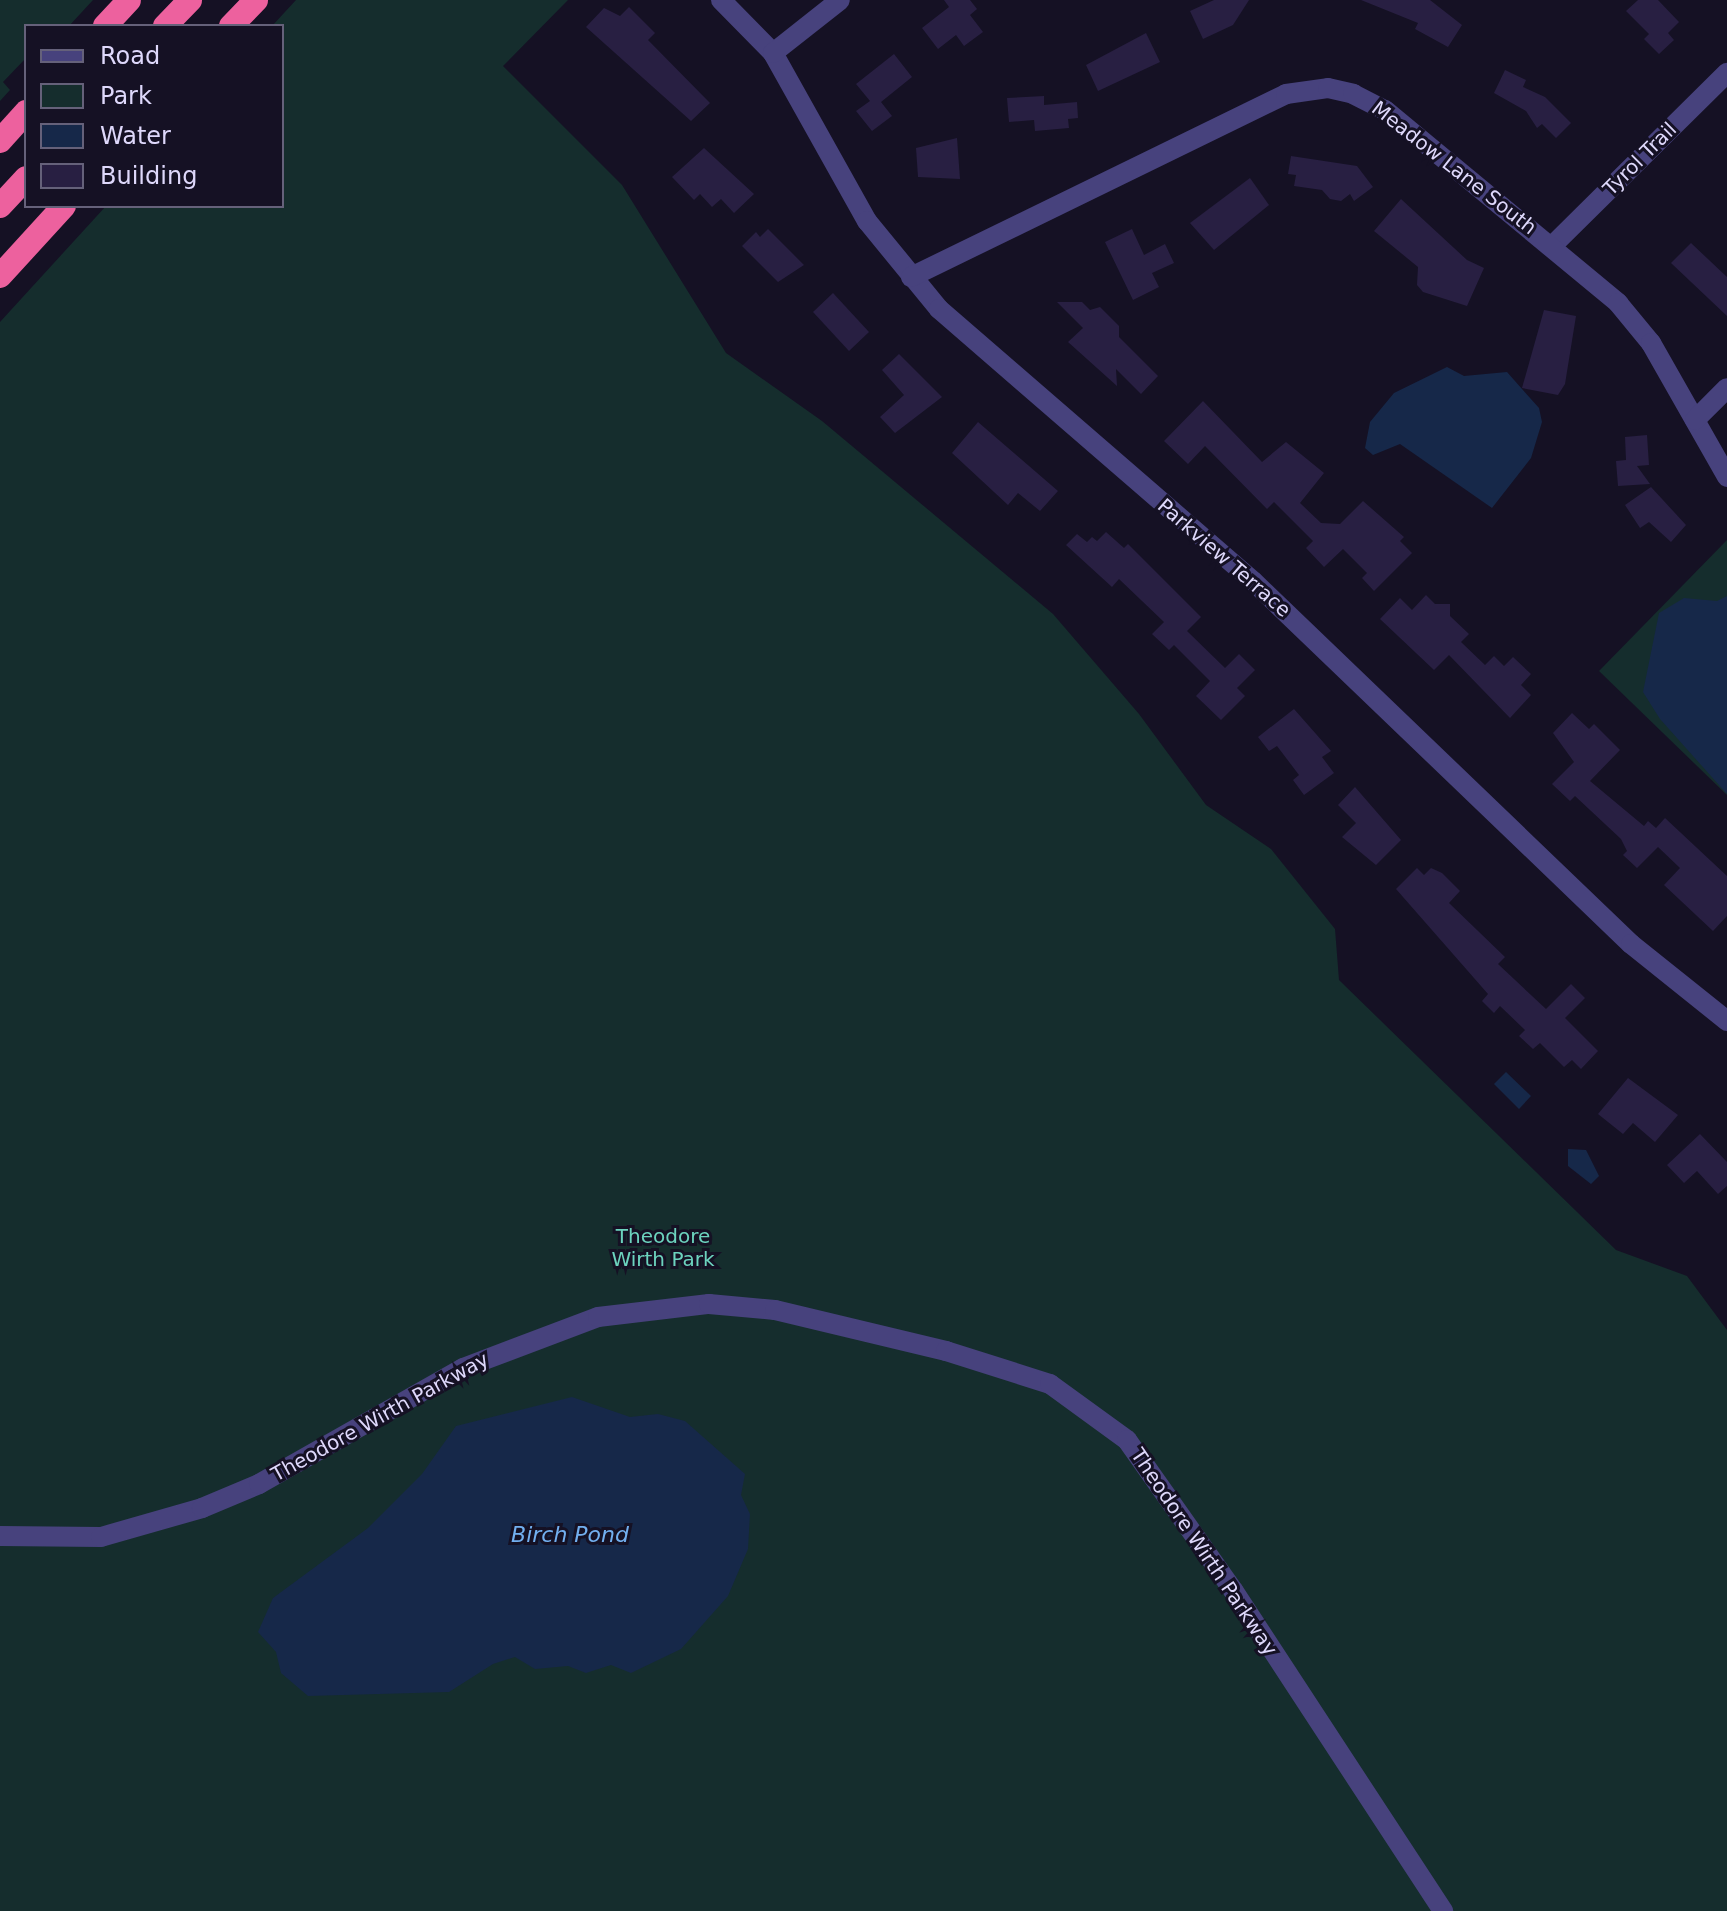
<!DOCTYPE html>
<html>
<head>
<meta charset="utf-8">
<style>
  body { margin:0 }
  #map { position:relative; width:1727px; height:1911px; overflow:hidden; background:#151124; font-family:"DejaVu Sans",sans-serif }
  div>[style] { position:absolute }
  .green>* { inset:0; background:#152d2d }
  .water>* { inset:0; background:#162849 }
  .building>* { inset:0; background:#281f42 }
  .minor>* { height:20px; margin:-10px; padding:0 10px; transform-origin:10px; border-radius:10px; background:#47427d }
  .highway>* { height:24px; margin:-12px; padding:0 12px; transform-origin:12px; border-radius:12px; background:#ed619e }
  span { translate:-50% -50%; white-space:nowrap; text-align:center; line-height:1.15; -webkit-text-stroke:6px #151124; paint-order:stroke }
  .street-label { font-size:20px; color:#ded8fb }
  .park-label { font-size:20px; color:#6cd3be }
  .water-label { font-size:22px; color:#72afef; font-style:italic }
  .legend { position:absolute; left:24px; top:24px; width:260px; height:184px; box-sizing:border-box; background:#151124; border:2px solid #65617a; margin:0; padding:10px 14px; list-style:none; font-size:24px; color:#ded8fb }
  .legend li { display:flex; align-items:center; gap:16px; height:40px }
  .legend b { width:40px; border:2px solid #65617a }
</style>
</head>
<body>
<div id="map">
  <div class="green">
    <div style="clip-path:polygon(0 0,93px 0,69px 26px,26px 26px,26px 58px,3px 82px,10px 90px,0 101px)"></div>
    <div style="clip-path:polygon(296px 0,568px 0,503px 66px,622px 185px,726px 353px,822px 421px,1053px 614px,1139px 714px,1206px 805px,1271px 849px,1335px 929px,1339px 980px,1616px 1250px,1687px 1276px,1727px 1330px,1727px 1911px,0 1911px,0 322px,106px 206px,282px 206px,282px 26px,272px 26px)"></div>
    <div style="clip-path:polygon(1727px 540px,1727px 795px,1599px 671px)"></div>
  </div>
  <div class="water">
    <div style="clip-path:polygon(1447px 367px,1464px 376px,1507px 372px,1539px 408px,1542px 422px,1531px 458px,1492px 508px,1400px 444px,1373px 455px,1365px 448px,1370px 422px,1394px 393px)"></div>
    <div style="clip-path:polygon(1727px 596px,1727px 794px,1660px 719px,1643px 692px,1659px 613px,1684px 598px,1717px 601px)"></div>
    <div style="clip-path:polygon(1506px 1072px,1531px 1096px,1519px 1109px,1494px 1084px)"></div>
    <div style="clip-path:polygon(1568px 1149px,1586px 1150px,1599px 1176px,1591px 1184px,1568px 1166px)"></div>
    <div style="clip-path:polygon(572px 1397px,630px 1417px,658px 1414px,685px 1421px,745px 1474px,741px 1495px,750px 1514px,748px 1549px,728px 1596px,681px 1649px,631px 1673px,611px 1665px,586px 1673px,568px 1666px,535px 1669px,515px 1657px,493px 1664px,449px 1692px,308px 1696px,281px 1673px,276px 1652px,258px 1632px,273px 1598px,368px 1528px,422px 1474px,456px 1426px)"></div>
  </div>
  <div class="building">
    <div style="clip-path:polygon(944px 0,970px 0,977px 9px,970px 15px,983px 32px,964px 46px,956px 35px,938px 49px,922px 28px,949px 7px)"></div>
    <div style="clip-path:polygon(1214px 0,1249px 0,1233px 25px,1203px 39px,1190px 11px)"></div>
    <div style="clip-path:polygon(1361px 0,1430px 0,1462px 25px,1448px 47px,1415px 29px,1418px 23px)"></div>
    <div style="clip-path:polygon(1638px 0,1658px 0,1679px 22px,1668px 33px,1674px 40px,1659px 54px,1644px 39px,1649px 34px,1626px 11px)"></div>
    <div style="clip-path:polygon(629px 7px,655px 33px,648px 40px,710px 103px,691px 121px,586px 27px,604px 8px,620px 16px)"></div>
    <div style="clip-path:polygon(1146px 33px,1160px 62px,1098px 91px,1086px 65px)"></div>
    <div style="clip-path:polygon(894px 54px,912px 77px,881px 102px,892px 116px,872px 131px,856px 111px,870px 101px,856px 84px)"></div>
    <div style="clip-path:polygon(1505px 70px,1526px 80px,1523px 87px,1545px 97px,1571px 123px,1556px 138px,1542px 124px,1537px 128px,1526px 111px,1494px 93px)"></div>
    <div style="clip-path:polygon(1044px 96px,1044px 105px,1077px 102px,1078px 118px,1068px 119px,1069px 128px,1035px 131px,1034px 120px,1009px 122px,1007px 98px)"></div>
    <div style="clip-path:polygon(957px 138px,960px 179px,918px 177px,916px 148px)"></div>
    <div style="clip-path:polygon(704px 148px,754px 194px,734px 213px,721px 199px,712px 207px,700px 194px,694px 200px,672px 177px)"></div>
    <div style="clip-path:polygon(1291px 156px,1357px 166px,1373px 187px,1354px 201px,1350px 194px,1341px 201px,1330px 199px,1322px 190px,1294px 186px,1296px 175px,1288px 174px)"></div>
    <div style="clip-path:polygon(1250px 178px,1269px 205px,1214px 250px,1190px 223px)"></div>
    <div style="clip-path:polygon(1401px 199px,1467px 260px,1484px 268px,1467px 306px,1423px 292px,1417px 285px,1418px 267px,1374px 231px)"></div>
    <div style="clip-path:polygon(768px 229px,804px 265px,778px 282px,742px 246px,756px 232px,760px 237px)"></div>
    <div style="clip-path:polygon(1132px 229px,1144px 255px,1165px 244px,1174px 263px,1152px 273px,1159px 287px,1133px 300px,1105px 242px)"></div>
    <div style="clip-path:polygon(1691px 243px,1727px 277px,1727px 316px,1671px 263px)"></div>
    <div style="clip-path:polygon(833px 293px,869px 332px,849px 351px,813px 312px)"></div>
    <div style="clip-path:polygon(1057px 302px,1082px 302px,1090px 310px,1100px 307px,1119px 326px,1119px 337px,1158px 376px,1141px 394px,1116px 369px,1117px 386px,1068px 342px,1083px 328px)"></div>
    <div style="clip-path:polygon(1544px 310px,1576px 316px,1565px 384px,1558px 395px,1522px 388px)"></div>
    <div style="clip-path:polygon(899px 354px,942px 397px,895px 433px,880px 417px,904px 395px,882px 370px)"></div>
    <div style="clip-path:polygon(1203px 401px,1262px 462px,1286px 442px,1324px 473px,1300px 503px,1321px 523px,1340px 524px,1363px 501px,1404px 537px,1400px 541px,1412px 553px,1374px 591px,1362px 578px,1367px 573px,1343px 549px,1324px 567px,1306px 548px,1313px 541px,1274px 502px,1267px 509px,1205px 446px,1188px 464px,1164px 441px)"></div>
    <div style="clip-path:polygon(978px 422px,1058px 491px,1040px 511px,1018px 493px,1008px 505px,952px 453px)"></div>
    <div style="clip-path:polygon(1647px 435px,1649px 465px,1637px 466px,1650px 484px,1618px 486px,1616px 461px,1626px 460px,1625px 437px)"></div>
    <div style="clip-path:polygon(1651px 487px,1686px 525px,1671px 542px,1649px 522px,1640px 528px,1625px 505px)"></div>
    <div style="clip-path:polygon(1106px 532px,1124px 548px,1128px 544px,1201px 617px,1187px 631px,1225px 668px,1239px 654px,1255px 670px,1237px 688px,1245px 696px,1221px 720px,1196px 696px,1210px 681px,1174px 645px,1169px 650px,1152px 634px,1164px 622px,1119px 579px,1112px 587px,1066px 545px,1077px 534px,1087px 542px,1092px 537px,1097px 541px)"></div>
    <div style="clip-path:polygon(1426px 595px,1435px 604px,1450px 604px,1450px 616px,1469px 634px,1461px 642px,1485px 665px,1494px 656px,1504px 666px,1513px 657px,1531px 674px,1521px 685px,1531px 695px,1510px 718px,1449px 655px,1434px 670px,1380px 619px,1400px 598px,1412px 610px)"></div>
    <div style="clip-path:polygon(1294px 709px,1331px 751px,1322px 757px,1334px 773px,1304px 795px,1293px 780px,1299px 775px,1277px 746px,1269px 751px,1258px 737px)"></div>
    <div style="clip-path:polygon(1572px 713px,1589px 729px,1594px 724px,1620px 750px,1590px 781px,1644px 826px,1648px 821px,1656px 828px,1665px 818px,1727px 876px,1727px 916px,1713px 931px,1664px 885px,1680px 868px,1658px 847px,1637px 868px,1623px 855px,1627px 851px,1621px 839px,1575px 796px,1570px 801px,1552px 784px,1574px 762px,1553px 733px)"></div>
    <div style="clip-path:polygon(1355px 787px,1401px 840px,1376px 865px,1342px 837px,1356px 823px,1338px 805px)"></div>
    <div style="clip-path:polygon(1417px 868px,1424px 875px,1431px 868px,1442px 873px,1460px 891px,1449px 903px,1505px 957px,1498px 964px,1546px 1009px,1571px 984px,1585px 998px,1565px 1018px,1598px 1051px,1581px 1069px,1572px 1060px,1564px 1067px,1540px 1043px,1533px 1049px,1519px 1036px,1525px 1030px,1500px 1006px,1494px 1013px,1482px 1001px,1488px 994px,1396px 889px)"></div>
    <div style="clip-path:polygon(1628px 1078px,1678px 1115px,1655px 1142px,1633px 1123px,1623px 1134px,1598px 1114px)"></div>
    <div style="clip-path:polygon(1700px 1134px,1727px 1162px,1727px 1186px,1718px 1194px,1697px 1171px,1684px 1183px,1667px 1165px)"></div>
  </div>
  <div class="minor">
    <div style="left:721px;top:0;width:74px;rotate:45.5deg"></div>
    <div style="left:773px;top:53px;width:193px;rotate:60.8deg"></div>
    <div style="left:867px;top:221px;width:114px;rotate:50.7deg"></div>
    <div style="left:939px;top:309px;width:415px;rotate:40.9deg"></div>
    <div style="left:1253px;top:581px;width:524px;rotate:43.84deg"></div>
    <div style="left:1631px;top:944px;width:123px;rotate:38.7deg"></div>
    <div style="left:773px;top:53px;width:85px;rotate:-38.3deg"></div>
    <div style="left:1553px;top:245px;width:245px;rotate:-44.7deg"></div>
    <div style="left:911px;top:277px;width:417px;rotate:-26deg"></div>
    <div style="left:1286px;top:94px;width:42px;rotate:-8.1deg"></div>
    <div style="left:1328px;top:88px;width:26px;rotate:13deg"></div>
    <div style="left:1353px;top:94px;width:36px;rotate:27deg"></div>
    <div style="left:1385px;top:110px;width:303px;rotate:39.6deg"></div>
    <div style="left:1618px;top:303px;width:52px;rotate:50.5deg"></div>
    <div style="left:1651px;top:343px;width:154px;rotate:60.4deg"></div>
    <div style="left:1695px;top:420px;width:45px;rotate:-45deg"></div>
    <div style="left:0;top:1536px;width:101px;rotate:0.6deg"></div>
    <div style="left:101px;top:1537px;width:105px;rotate:-16deg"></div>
    <div style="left:202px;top:1508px;width:62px;rotate:-22.8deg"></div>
    <div style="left:259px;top:1484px;width:235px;rotate:-29.6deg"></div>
    <div style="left:463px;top:1368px;width:144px;rotate:-20.7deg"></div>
    <div style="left:598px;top:1317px;width:112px;rotate:-6.7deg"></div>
    <div style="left:709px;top:1304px;width:66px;rotate:5.2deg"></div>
    <div style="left:775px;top:1310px;width:176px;rotate:13.5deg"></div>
    <div style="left:946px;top:1351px;width:109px;rotate:17.6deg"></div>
    <div style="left:1050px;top:1384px;width:95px;rotate:36deg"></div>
    <div style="left:1127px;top:1440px;width:184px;rotate:54.8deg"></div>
    <div style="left:1233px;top:1590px;width:384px;rotate:56.8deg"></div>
  </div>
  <div class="highway">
    <div style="left:105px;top:26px;width:35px;rotate:-47deg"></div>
    <div style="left:165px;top:26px;width:36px;rotate:-46deg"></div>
    <div style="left:231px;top:26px;width:36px;rotate:-46deg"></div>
    <div style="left:0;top:141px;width:39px;rotate:-48deg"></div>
    <div style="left:0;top:206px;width:38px;rotate:-47deg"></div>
    <div style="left:0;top:276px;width:95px;rotate:-47.6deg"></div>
  </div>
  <div class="street-label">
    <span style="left:1640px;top:159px;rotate:-45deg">Tyrol Trail</span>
    <span style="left:1454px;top:168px;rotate:38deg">Meadow Lane South</span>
    <span style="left:1224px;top:558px;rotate:41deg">Parkview Terrace</span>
    <span style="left:380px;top:1417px;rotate:-29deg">Theodore Wirth Parkway</span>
    <span style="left:1204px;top:1552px;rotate:56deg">Theodore Wirth Parkway</span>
  </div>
  <div class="park-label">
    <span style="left:663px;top:1248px">Theodore<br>Wirth Park</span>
  </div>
  <div class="water-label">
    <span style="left:570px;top:1535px">Birch Pond</span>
  </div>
  <ul class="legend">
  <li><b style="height:10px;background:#47427d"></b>Road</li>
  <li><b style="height:22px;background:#152d2d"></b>Park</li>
  <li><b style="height:22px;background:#162849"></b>Water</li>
  <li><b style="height:22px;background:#281f42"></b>Building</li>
  </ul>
</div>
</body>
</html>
